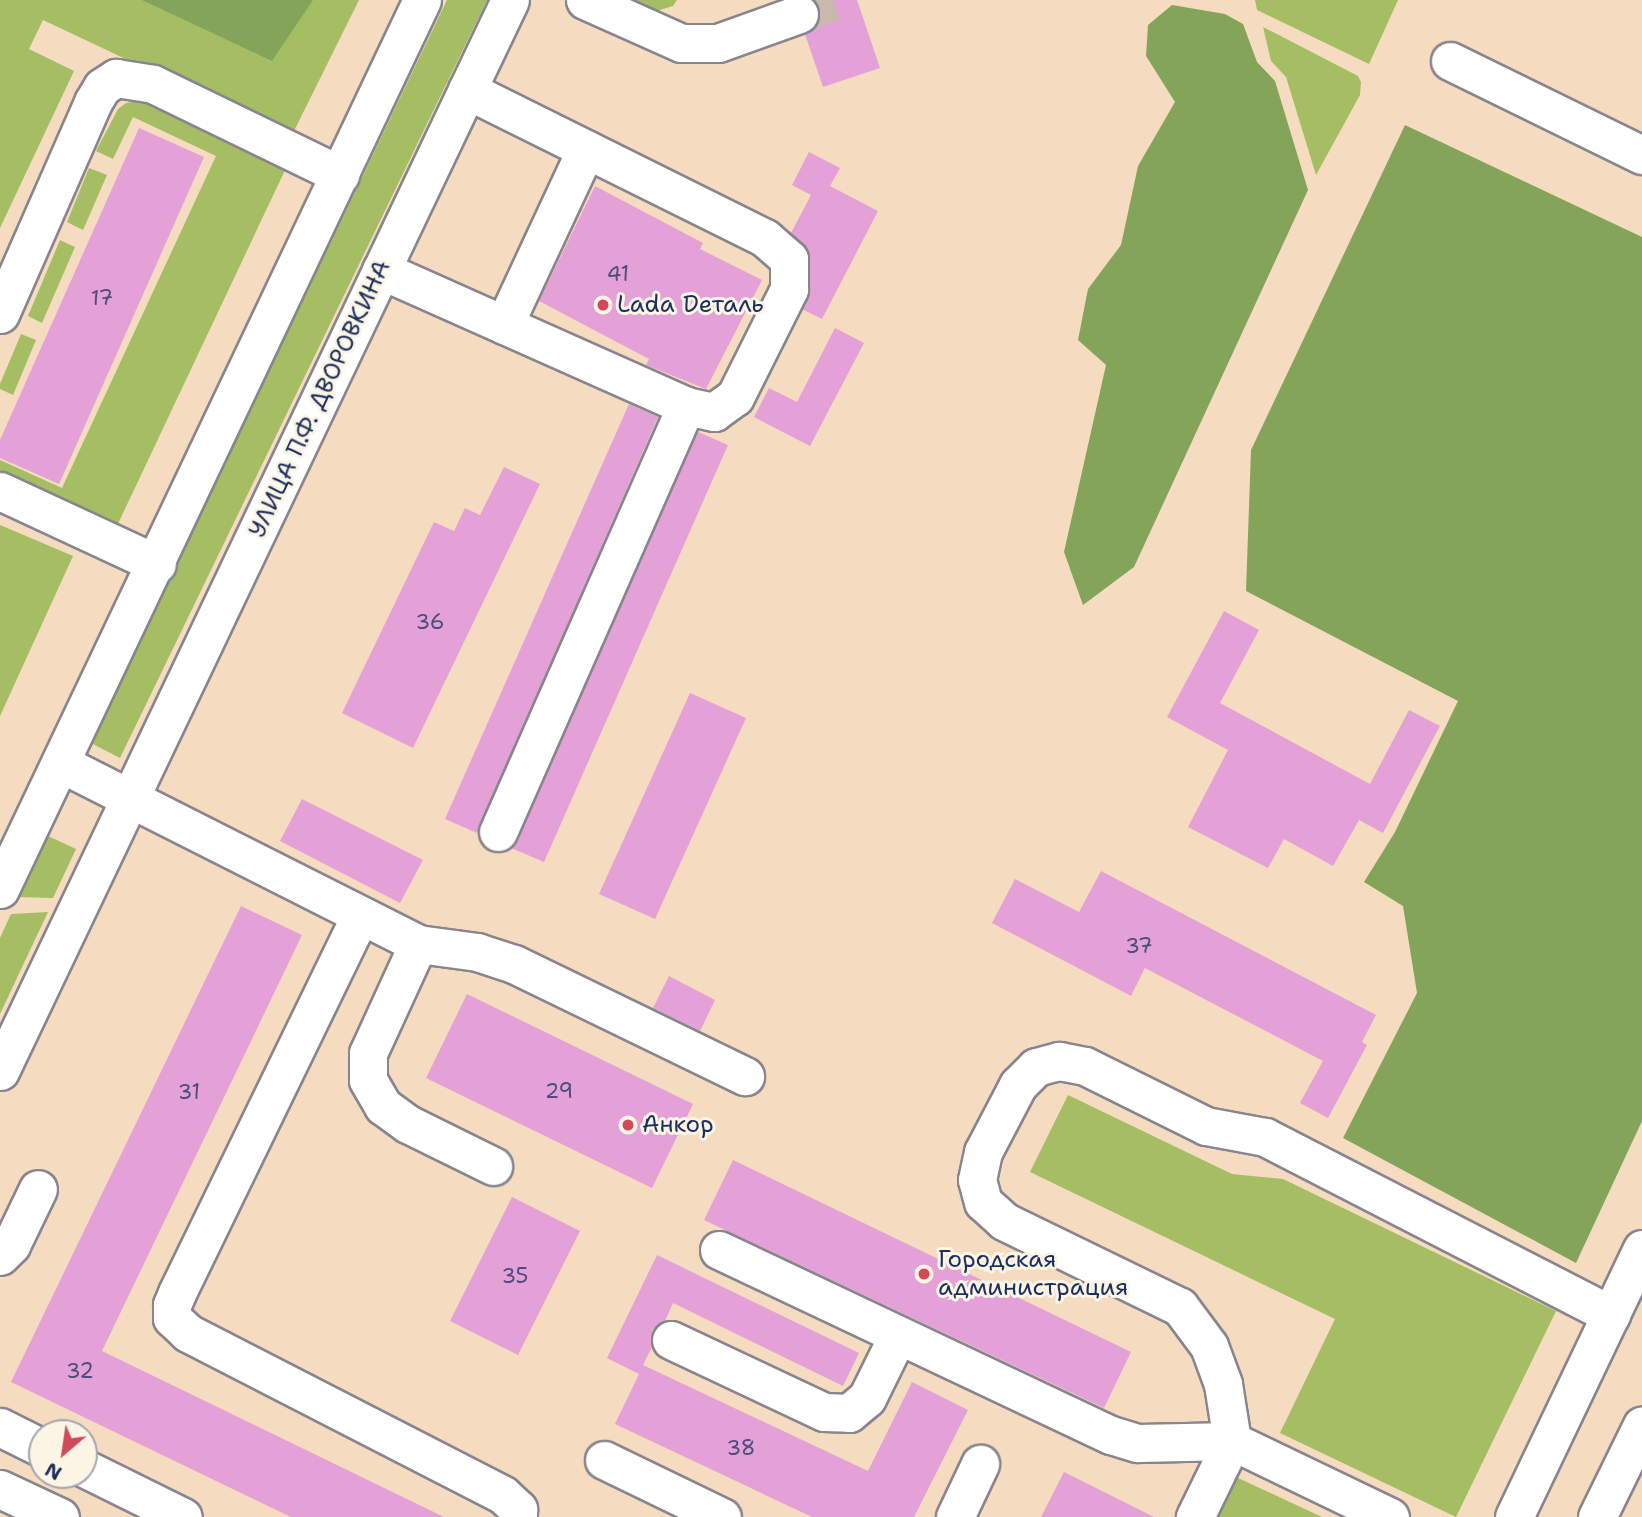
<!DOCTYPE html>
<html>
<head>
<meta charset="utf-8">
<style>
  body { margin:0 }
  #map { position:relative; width:1642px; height:1517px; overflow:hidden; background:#f5dbbf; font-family:"Shantell Sans",sans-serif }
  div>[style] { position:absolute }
  .green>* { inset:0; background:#a5bd63 }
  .forest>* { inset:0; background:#84a459 }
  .building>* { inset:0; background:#e3a1d8 }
  .minor-tunnel>* { height:37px; margin-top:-18.5px; transform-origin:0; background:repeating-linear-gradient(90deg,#c9b9ac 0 37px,transparent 0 55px) }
  .roads { filter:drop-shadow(2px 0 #88858e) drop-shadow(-2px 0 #88858e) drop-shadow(0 2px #88858e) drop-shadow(0 -2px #88858e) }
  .minor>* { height:37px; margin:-18.5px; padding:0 18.5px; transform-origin:18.5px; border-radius:18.5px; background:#fff }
  .dots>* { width:19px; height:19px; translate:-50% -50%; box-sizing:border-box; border:4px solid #fcf5e5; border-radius:50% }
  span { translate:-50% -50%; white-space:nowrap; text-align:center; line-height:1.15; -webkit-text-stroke:6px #fcf5e5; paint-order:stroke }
  .number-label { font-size:21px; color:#4d4c7c }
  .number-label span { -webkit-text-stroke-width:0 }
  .poi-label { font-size:24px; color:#1b2f5e }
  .left { translate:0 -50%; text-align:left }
  .street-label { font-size:24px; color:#1b2f5e }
  .north { position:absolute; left:28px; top:1419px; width:70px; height:70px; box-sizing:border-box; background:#fcf5e5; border:2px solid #a2a6af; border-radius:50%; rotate:209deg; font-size:19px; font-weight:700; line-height:28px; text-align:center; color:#1b2f5e }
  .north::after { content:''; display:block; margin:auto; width:24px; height:32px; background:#d1495b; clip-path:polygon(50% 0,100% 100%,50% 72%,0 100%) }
</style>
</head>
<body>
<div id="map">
  <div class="green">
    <div style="clip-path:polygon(0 0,359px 0,291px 137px,43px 20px,29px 49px,74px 71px,0 228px)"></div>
    <div style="clip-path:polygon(447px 0,487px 0,120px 758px,91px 743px)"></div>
    <div style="clip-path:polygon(624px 0,677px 0,673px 6px,650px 13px)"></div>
    <div style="clip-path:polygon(1255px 0,1398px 0,1369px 64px,1257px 10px)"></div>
    <div style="clip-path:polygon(1263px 27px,1358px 76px,1361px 82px,1360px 95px,1316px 175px,1286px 77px,1271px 61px)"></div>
    <div style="clip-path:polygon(147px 100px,287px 166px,116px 528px,0 476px,0 460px,62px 488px,216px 156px,133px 117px,113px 159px,96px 151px,118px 109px,126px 103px)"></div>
    <div style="clip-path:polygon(89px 168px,107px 175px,83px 230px,67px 222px)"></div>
    <div style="clip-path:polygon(60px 240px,75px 247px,42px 323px,28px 316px)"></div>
    <div style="clip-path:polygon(21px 334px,36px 340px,13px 395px,0 389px,0 384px)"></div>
    <div style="clip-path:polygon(0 525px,73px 556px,0 716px)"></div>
    <div style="clip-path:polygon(48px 836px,76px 849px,53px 898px,18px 897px)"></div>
    <div style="clip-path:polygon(48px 912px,0 1014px,0 938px,11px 914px)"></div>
    <div style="clip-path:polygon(1068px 1095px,1232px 1174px,1283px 1179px,1556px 1311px,1456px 1517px,1280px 1433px,1335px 1319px,1030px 1172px)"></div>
    <div style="clip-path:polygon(1236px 1477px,1322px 1517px,1217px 1517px)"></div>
  </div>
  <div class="forest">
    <div style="clip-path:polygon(142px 0,313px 0,272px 61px)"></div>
    <div style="clip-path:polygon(1172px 5px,1225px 14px,1243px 24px,1257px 62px,1275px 81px,1308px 190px,1134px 567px,1083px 605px,1064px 552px,1106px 365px,1078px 340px,1088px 289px,1121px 245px,1138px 166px,1175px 102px,1146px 56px,1148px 25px)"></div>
    <div style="clip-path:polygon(1405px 125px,1642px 237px,1642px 1121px,1576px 1263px,1343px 1138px,1417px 993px,1403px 906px,1364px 882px,1395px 832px,1458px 701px,1246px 591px,1251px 450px)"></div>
  </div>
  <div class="building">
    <div style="clip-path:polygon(814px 0,857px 0,880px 68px,823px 87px,805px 34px,815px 28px,819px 18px,819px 8px)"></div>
    <div style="clip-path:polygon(139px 128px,204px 157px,59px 484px,0 458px,0 440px)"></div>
    <div style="clip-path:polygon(809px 152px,840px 168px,830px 186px,878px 211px,822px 319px,802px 309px,810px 290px,810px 258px,808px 250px,791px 233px,811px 195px,792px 185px)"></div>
    <div style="clip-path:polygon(595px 186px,703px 243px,700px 249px,762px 280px,706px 389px,646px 365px,649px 359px,539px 301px)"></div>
    <div style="clip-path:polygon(835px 328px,864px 343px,810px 446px,754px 417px,769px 388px,797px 402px)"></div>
    <div style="clip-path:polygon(629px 404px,658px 417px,477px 833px,445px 819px)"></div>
    <div style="clip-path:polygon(698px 432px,728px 445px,544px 862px,511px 848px)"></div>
    <div style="clip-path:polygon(504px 467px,540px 484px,413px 748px,342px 713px,434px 522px,454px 531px,465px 508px,480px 515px)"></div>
    <div style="clip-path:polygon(1224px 611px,1259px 630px,1220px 703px,1370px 784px,1409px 710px,1440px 726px,1383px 833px,1359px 820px,1333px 866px,1284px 839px,1268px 868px,1188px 827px,1228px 750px,1167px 717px)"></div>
    <div style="clip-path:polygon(690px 693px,746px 718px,655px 919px,599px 894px)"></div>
    <div style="clip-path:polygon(302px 799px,423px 860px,400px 903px,280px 841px)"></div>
    <div style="clip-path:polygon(1101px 871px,1376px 1015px,1362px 1042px,1367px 1045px,1328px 1118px,1300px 1103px,1323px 1061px,1145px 968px,1131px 996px,992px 923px,1015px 879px,1079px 912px)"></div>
    <div style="clip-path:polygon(241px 906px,302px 935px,102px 1351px,444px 1517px,291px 1517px,11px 1382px)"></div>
    <div style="clip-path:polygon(669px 976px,715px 1000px,700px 1031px,653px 1008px)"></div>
    <div style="clip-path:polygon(467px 994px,693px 1104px,652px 1188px,426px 1078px)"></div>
    <div style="clip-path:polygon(733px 1160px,1131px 1352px,1104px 1408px,704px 1220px)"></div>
    <div style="clip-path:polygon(512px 1197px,580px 1231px,518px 1355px,450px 1321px)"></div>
    <div style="clip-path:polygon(657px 1255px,859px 1353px,843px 1386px,673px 1303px,665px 1321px,652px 1330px,652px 1347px,643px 1365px,868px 1471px,912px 1382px,968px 1410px,914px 1517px,812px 1517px,615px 1424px,639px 1374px,607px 1358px)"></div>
    <div style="clip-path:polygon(1064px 1472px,1154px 1517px,1041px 1517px)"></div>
  </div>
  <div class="minor-tunnel">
    <div style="left:799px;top:14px;width:42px;rotate:-19.3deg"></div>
  </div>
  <div class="roads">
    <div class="minor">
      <div style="left:585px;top:0;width:105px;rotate:24.1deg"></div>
      <div style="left:681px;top:43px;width:37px"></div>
      <div style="left:718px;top:43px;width:86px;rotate:-19.7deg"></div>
      <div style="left:1450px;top:61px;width:214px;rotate:26.1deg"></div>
      <div style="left:381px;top:270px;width:334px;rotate:24deg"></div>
      <div style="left:686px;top:406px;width:29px;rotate:12deg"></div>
      <div style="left:714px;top:412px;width:26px;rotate:-36deg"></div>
      <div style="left:735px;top:397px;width:121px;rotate:-63.4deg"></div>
      <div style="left:789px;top:289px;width:30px;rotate:-90deg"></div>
      <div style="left:789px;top:259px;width:32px;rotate:-139deg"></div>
      <div style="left:765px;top:238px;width:333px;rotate:-153.6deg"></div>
      <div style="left:0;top:314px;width:232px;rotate:-66.3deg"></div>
      <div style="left:93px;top:102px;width:17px;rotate:-59deg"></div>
      <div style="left:102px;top:87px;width:17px;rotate:-33deg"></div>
      <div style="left:116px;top:78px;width:37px;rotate:9deg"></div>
      <div style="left:153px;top:84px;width:208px;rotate:25.9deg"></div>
      <div style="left:504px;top:325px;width:194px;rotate:-65deg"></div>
      <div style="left:0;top:491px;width:173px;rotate:24.9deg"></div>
      <div style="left:60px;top:763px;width:401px;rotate:26.8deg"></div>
      <div style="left:418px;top:944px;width:60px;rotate:7.7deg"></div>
      <div style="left:477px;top:952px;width:39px;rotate:18deg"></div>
      <div style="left:514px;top:964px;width:257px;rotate:25.9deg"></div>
      <div style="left:498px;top:832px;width:466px;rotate:-66.2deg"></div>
      <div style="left:0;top:889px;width:984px;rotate:-64.61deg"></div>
      <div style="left:360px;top:916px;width:419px;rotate:115.9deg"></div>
      <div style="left:177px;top:1293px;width:13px;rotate:113deg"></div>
      <div style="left:172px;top:1305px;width:13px;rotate:90deg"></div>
      <div style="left:172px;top:1318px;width:22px;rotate:43deg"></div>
      <div style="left:188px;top:1333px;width:354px;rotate:27.2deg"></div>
      <div style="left:503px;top:1495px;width:21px;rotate:43deg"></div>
      <div style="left:518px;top:1509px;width:8px;rotate:90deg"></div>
      <div style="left:418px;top:944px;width:120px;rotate:114.6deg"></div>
      <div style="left:368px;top:1053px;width:27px;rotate:90deg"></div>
      <div style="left:368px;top:1080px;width:30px;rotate:60deg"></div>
      <div style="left:383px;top:1106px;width:31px;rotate:36deg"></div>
      <div style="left:408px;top:1124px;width:95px;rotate:26.3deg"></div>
      <div style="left:0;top:1071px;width:1186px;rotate:-64.54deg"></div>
      <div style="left:719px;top:1250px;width:433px;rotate:25.3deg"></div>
      <div style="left:1111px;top:1435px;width:28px;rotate:17deg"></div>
      <div style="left:1138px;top:1443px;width:94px;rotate:-1.2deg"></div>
      <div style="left:1232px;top:1441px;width:85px;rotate:116deg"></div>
      <div style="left:0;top:1256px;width:16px;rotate:-45deg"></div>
      <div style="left:11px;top:1245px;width:62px;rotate:-64.3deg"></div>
      <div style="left:671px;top:1340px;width:169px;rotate:25.2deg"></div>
      <div style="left:824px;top:1412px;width:25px;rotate:2deg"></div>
      <div style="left:849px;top:1413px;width:23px;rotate:-40deg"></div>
      <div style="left:867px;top:1398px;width:70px;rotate:-63.8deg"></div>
      <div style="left:0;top:1427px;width:47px;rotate:26.6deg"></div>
      <div style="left:604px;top:1460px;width:131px;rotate:25.8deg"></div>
      <div style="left:84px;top:1468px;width:110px;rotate:26.3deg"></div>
      <div style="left:0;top:1489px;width:66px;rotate:25deg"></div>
      <div style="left:955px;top:1517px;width:59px;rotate:-64.7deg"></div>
      <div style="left:1390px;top:1517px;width:175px;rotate:-154.3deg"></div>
      <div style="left:1232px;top:1441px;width:58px;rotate:-99deg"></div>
      <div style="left:1223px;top:1384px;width:40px;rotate:-110.2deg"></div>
      <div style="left:1209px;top:1346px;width:49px;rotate:-126.6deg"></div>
      <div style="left:1180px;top:1307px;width:196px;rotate:-154deg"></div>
      <div style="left:1004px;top:1221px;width:28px;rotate:-138deg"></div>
      <div style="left:983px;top:1202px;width:23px;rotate:-105deg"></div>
      <div style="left:977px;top:1180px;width:29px;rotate:-78deg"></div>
      <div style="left:983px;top:1152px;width:76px;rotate:-62.4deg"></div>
      <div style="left:1018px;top:1085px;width:25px;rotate:-45deg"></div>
      <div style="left:1036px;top:1067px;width:24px;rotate:-15deg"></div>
      <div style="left:1059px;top:1061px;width:26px;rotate:11deg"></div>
      <div style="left:1085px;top:1066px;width:135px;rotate:26.4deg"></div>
      <div style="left:1206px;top:1126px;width:60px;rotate:10.6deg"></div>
      <div style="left:1265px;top:1137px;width:389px;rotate:27.2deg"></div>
      <div style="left:1514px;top:1517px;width:297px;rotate:-64.5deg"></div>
      <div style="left:1597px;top:1517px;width:102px;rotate:-63.9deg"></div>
    </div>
  </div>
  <div class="dots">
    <div style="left:603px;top:305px;background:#d1495b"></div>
    <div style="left:628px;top:1125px;background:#d1495b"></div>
    <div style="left:924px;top:1274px;background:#d1495b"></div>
  </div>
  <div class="number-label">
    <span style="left:618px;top:274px">41</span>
    <span style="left:102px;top:298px">17</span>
    <span style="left:430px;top:622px">36</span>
    <span style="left:1139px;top:946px">37</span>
    <span style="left:559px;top:1091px">29</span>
    <span style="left:189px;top:1092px">31</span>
    <span style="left:515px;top:1276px">35</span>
    <span style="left:80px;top:1371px">32</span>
    <span style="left:741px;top:1448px">38</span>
  </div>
  <div class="poi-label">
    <span class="left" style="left:617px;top:305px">Lada Dеталь</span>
    <span class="left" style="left:642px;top:1125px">Анкор</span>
    <span class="left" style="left:938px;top:1274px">Городская<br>администрация</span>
  </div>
  <div class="street-label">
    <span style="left:320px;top:399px;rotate:-65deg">УЛИЦА П.Ф. ДВОРОВКИНА</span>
  </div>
  <div class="north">N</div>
</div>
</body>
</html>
